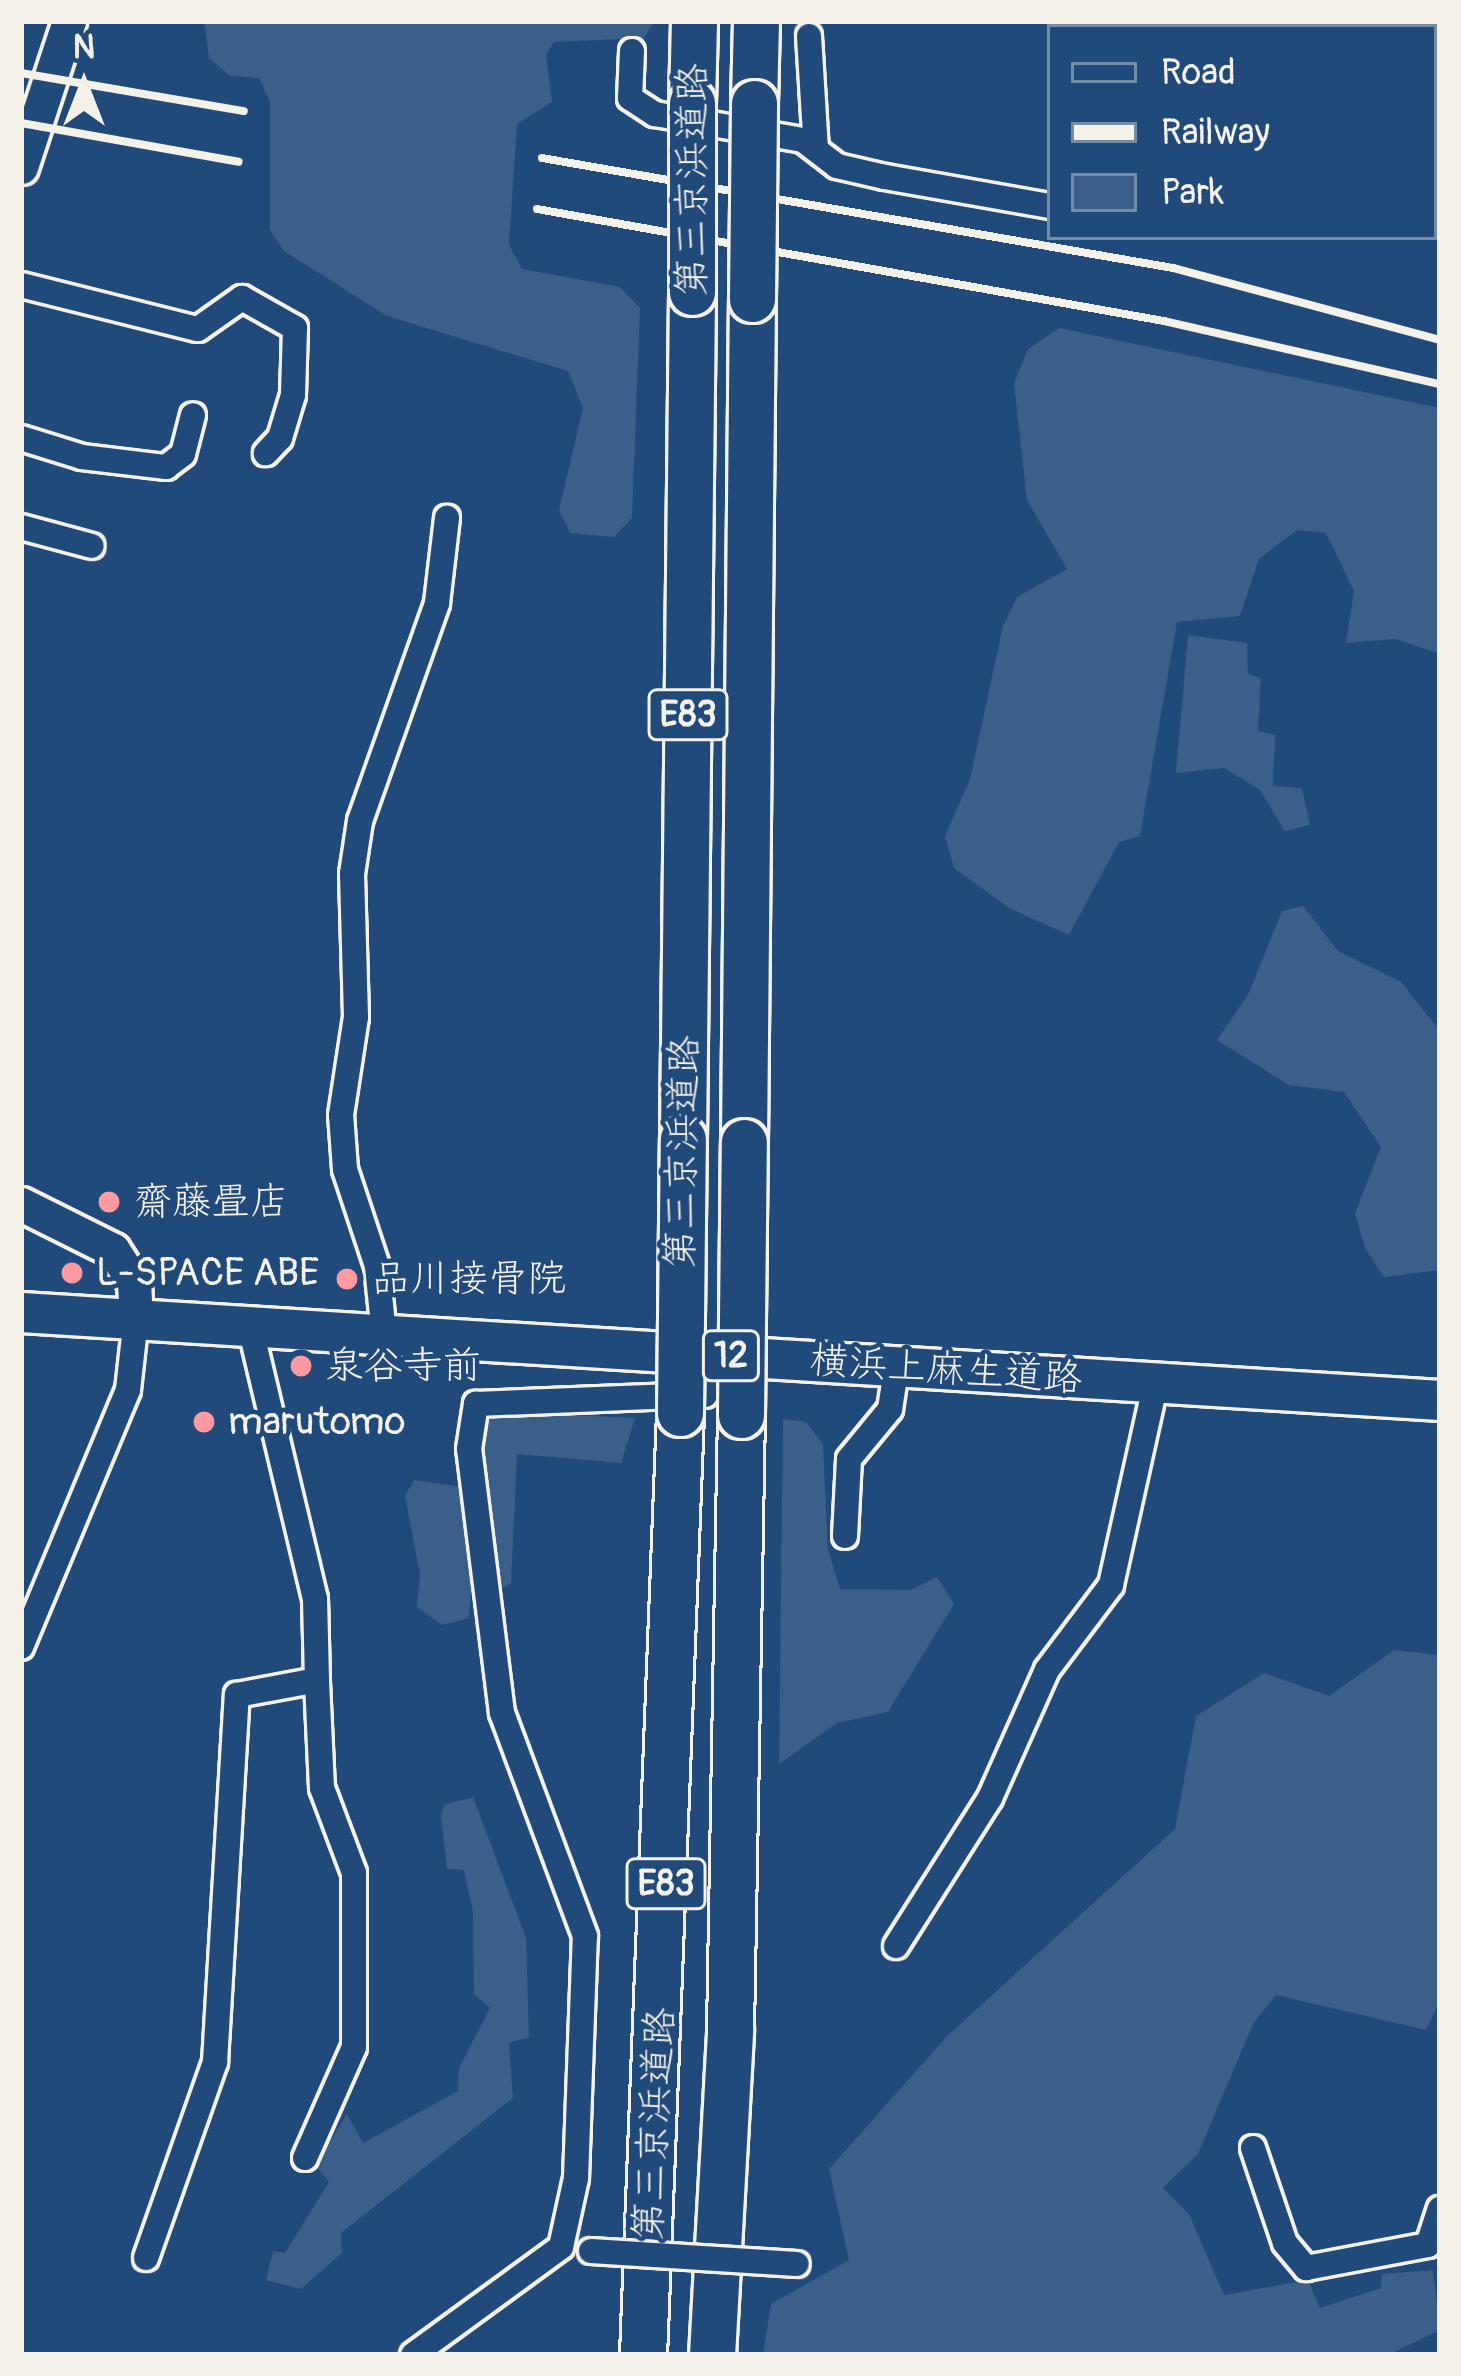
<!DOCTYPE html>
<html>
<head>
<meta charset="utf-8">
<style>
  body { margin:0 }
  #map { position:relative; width:1461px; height:2376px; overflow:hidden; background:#1f4a7a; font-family:Pangolin,"Klee One",sans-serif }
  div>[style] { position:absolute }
  .green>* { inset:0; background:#3a5f88 }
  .roads { filter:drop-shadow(3px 0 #f4f1e8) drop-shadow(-3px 0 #f4f1e8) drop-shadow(0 3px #f4f1e8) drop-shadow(0 -3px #f4f1e8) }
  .street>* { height:24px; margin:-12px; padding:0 12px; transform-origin:12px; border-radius:12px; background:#1f4a7a }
  .secondary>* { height:33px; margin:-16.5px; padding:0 16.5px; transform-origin:16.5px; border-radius:16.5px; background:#1f4a7a }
  .primary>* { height:39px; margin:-19.5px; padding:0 19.5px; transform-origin:19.5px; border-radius:19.5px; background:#1f4a7a }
  .highway>* { height:45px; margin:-22.5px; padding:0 22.5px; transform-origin:22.5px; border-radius:22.5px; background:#1f4a7a }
  .rail>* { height:8px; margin:-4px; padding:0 4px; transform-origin:4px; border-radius:4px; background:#f4f1e8 }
  .bridges { filter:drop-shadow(3px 0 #f4f1e8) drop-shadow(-3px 0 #f4f1e8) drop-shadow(0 3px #f4f1e8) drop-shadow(0 -3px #f4f1e8) }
  .street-bridge>* { height:24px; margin:-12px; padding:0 12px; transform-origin:12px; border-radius:12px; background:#1f4a7a }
  .highway-bridge>* { height:45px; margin:-22.5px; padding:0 22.5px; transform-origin:22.5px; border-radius:22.5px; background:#1f4a7a }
  .dots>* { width:33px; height:33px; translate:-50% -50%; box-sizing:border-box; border:6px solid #1f4a7a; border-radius:50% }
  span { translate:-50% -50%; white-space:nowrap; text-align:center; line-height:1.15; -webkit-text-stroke:9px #1f4a7a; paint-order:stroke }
  .shield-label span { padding:3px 9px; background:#1f4a7a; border:3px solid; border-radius:9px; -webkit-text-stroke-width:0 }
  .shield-label { font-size:36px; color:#f4f1e8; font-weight:700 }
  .street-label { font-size:39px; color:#f4f1e8 }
  .poi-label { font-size:39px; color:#f4f1e8 }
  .left { translate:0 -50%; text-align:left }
  .frame { position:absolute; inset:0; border:24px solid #f4f1e8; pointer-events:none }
  .legend { position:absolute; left:1047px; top:24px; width:390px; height:216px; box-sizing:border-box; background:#1f4a7a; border:3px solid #748da6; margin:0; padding:15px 21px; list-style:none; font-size:36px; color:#f4f1e8 }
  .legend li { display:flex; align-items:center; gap:24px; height:60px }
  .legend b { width:60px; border:3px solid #748da6 }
  .north { position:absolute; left:24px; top:24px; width:120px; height:120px; -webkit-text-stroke:9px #1f4a7a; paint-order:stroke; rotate:0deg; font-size:33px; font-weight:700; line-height:48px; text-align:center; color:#f4f1e8 }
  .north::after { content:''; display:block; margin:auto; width:42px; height:54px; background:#f4f1e8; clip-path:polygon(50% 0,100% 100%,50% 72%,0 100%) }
</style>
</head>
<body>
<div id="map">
  <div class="green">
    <div style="clip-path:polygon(204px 21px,655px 21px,644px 38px,554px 42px,546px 55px,552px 102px,517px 124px,509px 245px,522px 269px,620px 287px,640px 308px,632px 518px,614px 537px,570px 533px,559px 510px,583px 408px,568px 371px,387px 316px,284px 251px,270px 230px,270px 102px,259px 78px,230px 76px,209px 58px)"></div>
    <div style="clip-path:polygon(1059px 328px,1440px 408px,1440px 654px,1396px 639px,1346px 643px,1354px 591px,1326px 533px,1297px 530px,1259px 559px,1240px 616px,1177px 622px,1140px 836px,1119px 842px,1069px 935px,1009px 908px,954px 868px,945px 836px,970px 779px,1003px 626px,1017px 597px,1067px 569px,1027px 500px,1014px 383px,1028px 349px)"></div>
    <div style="clip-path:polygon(1188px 635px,1247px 643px,1248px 674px,1261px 678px,1258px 731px,1275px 735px,1273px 786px,1302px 788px,1310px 825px,1285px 831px,1260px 790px,1224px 768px,1176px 773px)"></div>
    <div style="clip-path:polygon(1303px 906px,1338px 951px,1401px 982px,1440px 1031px,1440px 1270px,1384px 1277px,1365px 1248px,1355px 1213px,1381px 1147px,1344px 1092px,1289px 1085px,1217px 1040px,1249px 993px,1282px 911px)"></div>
    <div style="clip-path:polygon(505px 1412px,635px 1418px,621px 1463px,517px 1454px,511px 1584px,500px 1589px,480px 1424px)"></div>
    <div style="clip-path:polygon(783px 1419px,806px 1422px,823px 1444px,828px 1549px,840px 1589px,911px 1590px,937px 1577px,954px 1604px,888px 1712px,837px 1723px,779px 1764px)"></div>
    <div style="clip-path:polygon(414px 1480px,461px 1487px,473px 1560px,469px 1618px,442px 1625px,417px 1607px,420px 1574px,405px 1496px)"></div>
    <div style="clip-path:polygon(1394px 1650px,1440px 1655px,1440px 2000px,1426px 2030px,1276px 1995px,1253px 2024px,1198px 2154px,1163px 2188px,1189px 2214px,1224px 2295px,1308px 2280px,1320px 2308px,1381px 2288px,1382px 2274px,1433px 2270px,1440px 2330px,1388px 2355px,763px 2355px,771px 2304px,849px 2260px,829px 2169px,947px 2036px,1175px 1829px,1196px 1716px,1264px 1673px,1329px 1696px)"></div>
    <div style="clip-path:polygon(473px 1797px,526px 1938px,529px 2037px,509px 2043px,513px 2098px,341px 2233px,342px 2253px,301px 2289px,266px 2280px,273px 2251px,285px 2253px,329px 2182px,315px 2165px,347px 2114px,363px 2143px,458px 2091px,459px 2068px,490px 2008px,474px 1994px,473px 1912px,464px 1870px,447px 1869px,441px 1816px,444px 1805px)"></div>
  </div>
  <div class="roads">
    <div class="street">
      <div style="left:809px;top:36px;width:113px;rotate:86.5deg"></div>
      <div style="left:632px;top:51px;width:47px;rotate:92.4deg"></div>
      <div style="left:630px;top:98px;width:30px;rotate:33deg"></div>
      <div style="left:655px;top:114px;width:150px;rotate:10deg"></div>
      <div style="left:803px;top:140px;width:43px;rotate:37.4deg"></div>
      <div style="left:837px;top:166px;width:49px;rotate:12.9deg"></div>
      <div style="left:885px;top:177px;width:168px;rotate:10deg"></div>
      <div style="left:1434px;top:189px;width:6px"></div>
      <div style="left:21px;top:285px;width:182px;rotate:14deg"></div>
      <div style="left:198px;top:329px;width:54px;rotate:-35.2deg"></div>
      <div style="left:242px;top:298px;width:61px;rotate:29.5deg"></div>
      <div style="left:295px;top:328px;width:67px;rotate:91.7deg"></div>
      <div style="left:293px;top:395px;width:45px;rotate:106.8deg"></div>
      <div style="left:280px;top:438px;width:21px;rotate:133deg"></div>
      <div style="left:21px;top:438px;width:64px;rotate:17.3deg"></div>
      <div style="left:82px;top:457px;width:85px;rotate:6.8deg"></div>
      <div style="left:166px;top:467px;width:21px;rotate:-37deg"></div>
      <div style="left:183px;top:454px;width:40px;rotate:-75.6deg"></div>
      <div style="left:21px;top:527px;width:73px;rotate:15deg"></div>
      <div style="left:384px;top:1334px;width:68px;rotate:-95.9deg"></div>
      <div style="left:377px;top:1266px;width:102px;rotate:-108.3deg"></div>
      <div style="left:345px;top:1169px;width:54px;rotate:-94.2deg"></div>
      <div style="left:341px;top:1115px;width:99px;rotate:-81.3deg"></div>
      <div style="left:356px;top:1017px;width:143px;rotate:-91.6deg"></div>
      <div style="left:352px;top:874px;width:54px;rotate:-81.4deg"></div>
      <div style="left:360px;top:821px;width:231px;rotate:-70.5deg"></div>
      <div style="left:437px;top:603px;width:86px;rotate:-83.3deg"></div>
      <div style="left:845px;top:1536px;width:77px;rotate:-87deg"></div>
      <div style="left:849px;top:1459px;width:65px;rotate:-50.6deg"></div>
      <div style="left:890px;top:1409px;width:39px;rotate:-81deg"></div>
      <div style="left:21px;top:1647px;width:278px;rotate:-67.4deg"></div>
      <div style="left:128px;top:1390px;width:71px;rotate:-83.6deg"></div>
      <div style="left:896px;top:1946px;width:175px;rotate:-57.6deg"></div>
      <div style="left:990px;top:1798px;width:140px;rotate:-66deg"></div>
      <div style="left:1047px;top:1670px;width:106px;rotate:-53deg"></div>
      <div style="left:1111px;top:1585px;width:208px;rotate:-77.5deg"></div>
      <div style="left:1253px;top:2148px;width:100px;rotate:71.4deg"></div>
      <div style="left:1285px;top:2243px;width:33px;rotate:50deg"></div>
      <div style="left:1306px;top:2268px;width:124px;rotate:-10.7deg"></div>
      <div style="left:1428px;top:2245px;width:38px;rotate:-72deg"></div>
      <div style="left:305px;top:2158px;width:121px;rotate:-66.2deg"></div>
      <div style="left:354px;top:2047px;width:174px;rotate:-90deg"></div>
      <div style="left:354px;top:1873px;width:91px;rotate:-110.6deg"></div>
      <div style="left:322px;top:1788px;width:108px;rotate:-92.7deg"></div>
      <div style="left:146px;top:2258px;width:208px;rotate:-70.6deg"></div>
      <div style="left:215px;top:2062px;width:368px;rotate:-86.6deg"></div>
      <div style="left:237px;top:1695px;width:81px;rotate:-10.6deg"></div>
      <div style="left:317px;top:1680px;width:81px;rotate:-91.4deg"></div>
      <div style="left:315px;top:1599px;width:280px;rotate:-103.4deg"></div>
      <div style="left:413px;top:2355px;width:183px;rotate:-36.1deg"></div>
      <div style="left:561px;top:2247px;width:71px;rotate:-77.7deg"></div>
      <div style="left:576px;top:2178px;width:242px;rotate:-87.9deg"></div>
      <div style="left:585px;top:1936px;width:238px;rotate:-110.4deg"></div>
      <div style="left:502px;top:1713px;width:266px;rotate:-97.1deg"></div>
      <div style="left:469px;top:1449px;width:46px;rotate:-81.2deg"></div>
      <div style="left:476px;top:1404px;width:229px;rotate:-2.3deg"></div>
      <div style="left:705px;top:1395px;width:41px;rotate:-87.2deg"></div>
    </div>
    <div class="secondary">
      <div style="left:21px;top:167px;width:154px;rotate:-71.8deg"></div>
      <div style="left:21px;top:1204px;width:103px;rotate:26.6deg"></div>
      <div style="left:113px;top:1250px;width:38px;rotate:57deg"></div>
      <div style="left:134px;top:1282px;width:37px;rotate:87deg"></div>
    </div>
    <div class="primary">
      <div style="left:21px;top:1312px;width:1422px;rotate:3.55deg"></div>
    </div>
    <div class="highway">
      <div style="left:692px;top:103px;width:82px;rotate:-88.6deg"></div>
      <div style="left:754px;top:103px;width:82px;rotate:-88.6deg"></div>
      <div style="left:683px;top:1139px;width:847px;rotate:-89.39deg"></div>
      <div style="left:744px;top:1142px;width:843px;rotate:-89.46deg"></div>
      <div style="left:643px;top:2355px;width:943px;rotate:-87.75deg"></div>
      <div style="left:712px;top:2355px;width:325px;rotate:-86.8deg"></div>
      <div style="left:730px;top:2030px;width:615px;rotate:-88.98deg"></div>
    </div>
  </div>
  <div class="rail">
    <div style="left:21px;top:73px;width:226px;rotate:9.7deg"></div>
    <div style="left:21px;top:123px;width:221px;rotate:10.1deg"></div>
    <div style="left:542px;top:158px;width:641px;rotate:9.89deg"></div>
    <div style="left:1173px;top:268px;width:277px;rotate:15.1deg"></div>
    <div style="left:537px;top:209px;width:637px;rotate:10.13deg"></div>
    <div style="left:1164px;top:321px;width:283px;rotate:12.9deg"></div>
  </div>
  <div class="bridges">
    <div class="street-bridge">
      <div style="left:591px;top:2251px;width:206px;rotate:3.6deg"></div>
    </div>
    <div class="highway-bridge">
      <div style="left:692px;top:103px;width:189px;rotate:90deg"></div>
      <div style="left:752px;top:299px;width:196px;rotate:-89.4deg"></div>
      <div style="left:680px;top:1413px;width:274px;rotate:-89.4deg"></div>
      <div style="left:741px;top:1415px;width:273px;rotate:-89.4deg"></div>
    </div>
  </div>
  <div class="dots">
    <div style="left:109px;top:1202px;background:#ff9aa2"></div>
    <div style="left:72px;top:1273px;background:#ff9aa2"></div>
    <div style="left:347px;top:1279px;background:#ff9aa2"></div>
    <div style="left:301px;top:1366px;background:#ff9aa2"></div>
    <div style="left:204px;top:1422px;background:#ff9aa2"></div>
  </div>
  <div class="shield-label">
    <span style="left:688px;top:715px">E83</span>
    <span style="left:731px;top:1356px">12</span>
    <span style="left:666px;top:1884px">E83</span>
  </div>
  <div class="street-label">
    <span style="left:693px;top:180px;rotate:-90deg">第三京浜道路</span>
    <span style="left:683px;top:1152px;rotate:-89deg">第三京浜道路</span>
    <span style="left:946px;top:1370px;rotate:4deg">横浜上麻生道路</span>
    <span style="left:655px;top:2124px;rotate:-87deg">第三京浜道路</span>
  </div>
  <div class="poi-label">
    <span class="left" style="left:133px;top:1202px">齋藤畳店</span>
    <span class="left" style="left:96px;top:1273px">L-SPACE ABE</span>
    <span class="left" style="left:371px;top:1279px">品川接骨院</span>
    <span class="left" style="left:325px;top:1366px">泉谷寺前</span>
    <span class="left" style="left:228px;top:1422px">marutomo</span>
  </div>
  <div class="frame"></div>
  <ul class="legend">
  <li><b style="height:15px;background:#1f4a7a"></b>Road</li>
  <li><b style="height:15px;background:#f4f1e8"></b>Railway</li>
  <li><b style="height:33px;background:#3a5f88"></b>Park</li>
  </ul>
  <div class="north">N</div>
</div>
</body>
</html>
